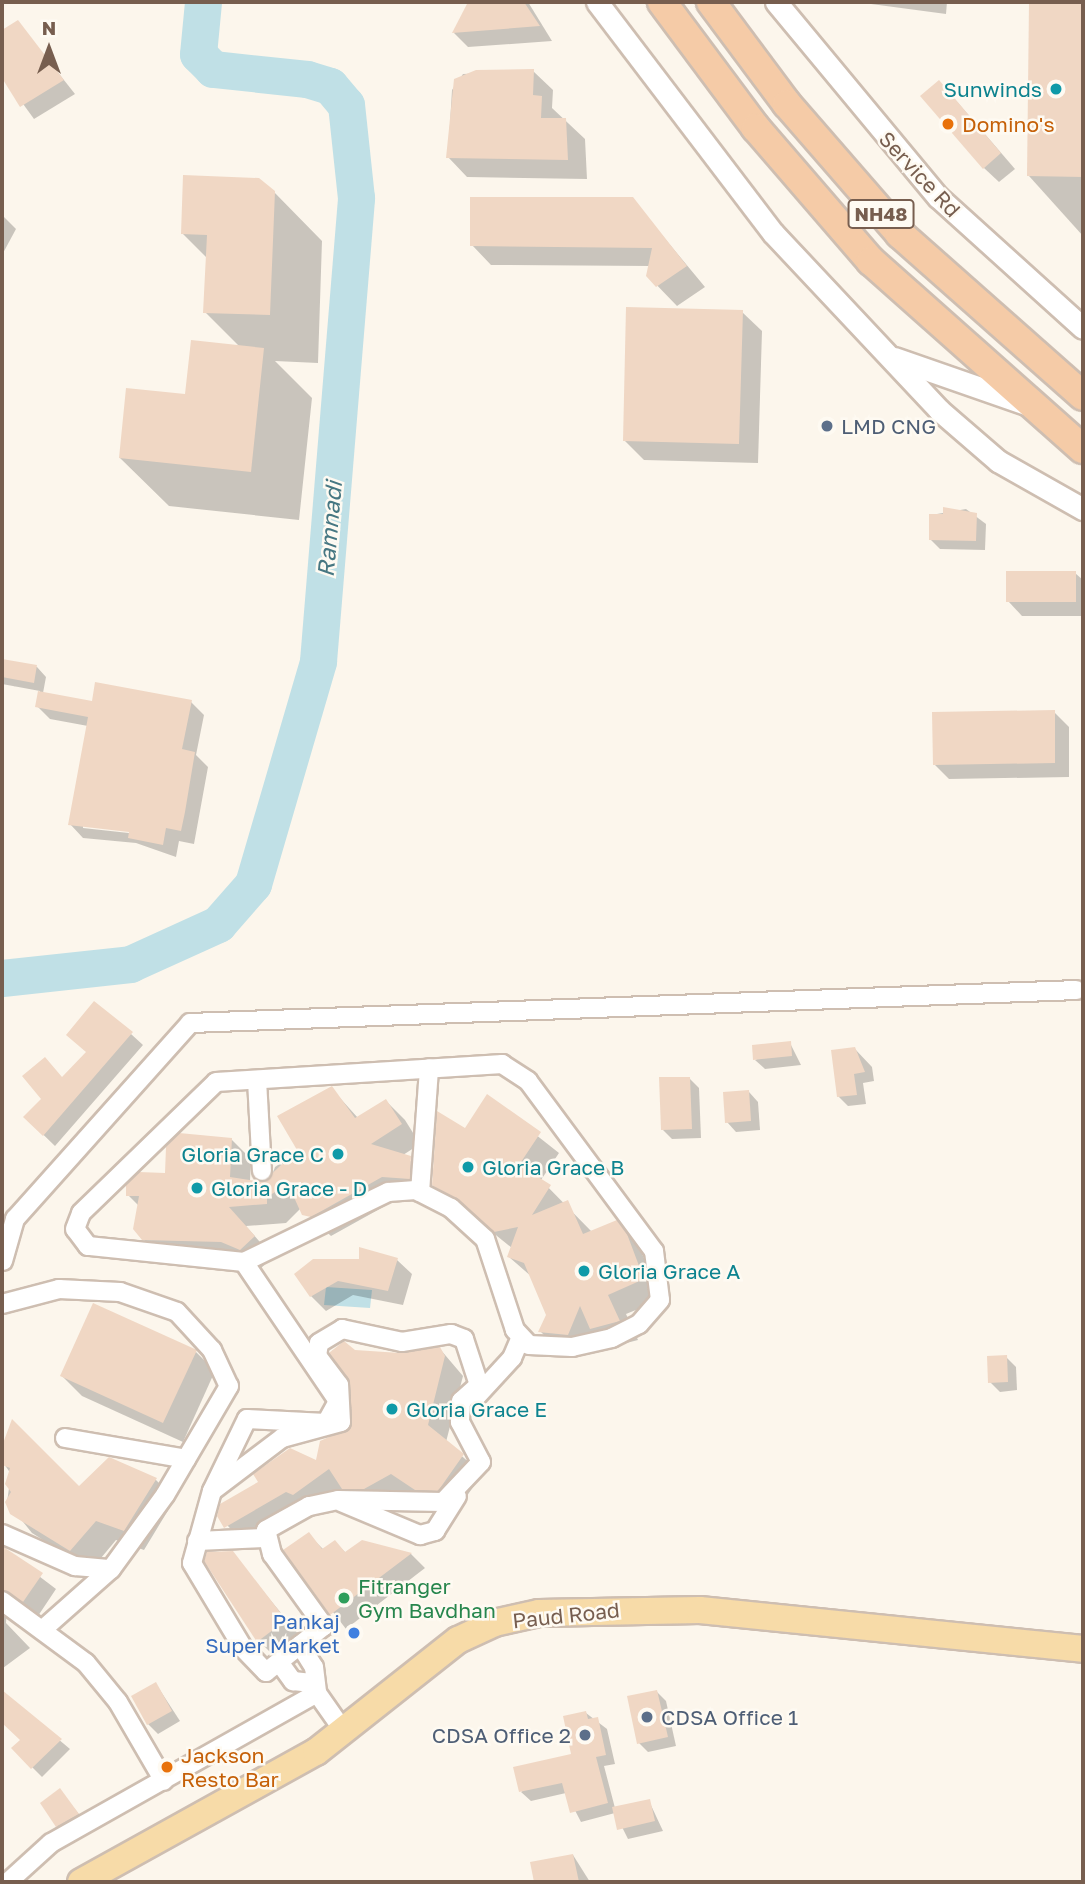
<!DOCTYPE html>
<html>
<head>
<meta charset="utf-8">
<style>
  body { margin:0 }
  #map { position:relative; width:1085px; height:1884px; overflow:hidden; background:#fcf6ec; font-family:"Golos Text",sans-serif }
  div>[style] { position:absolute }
  .water>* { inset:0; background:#c0e0e6 }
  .shadow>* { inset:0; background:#0003 }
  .river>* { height:37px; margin:-18.5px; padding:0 18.5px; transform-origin:18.5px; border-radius:18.5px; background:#c0e0e6 }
  .building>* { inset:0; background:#f0d7c4 }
  .roads { filter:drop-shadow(2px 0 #cebeb1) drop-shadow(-2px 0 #cebeb1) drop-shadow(0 2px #cebeb1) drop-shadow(0 -2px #cebeb1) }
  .minor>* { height:18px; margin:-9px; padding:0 9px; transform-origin:9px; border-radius:9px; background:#fff }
  .tertiary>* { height:21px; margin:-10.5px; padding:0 10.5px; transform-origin:10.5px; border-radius:10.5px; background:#fff }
  .primary>* { height:26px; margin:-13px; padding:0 13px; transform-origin:13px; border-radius:13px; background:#f7dba8 }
  .trunk>* { height:28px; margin:-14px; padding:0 14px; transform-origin:14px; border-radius:14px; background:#f5cba7 }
  .dots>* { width:19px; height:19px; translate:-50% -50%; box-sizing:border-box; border:4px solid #fefaf2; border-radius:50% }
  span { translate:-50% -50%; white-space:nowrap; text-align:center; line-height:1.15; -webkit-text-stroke:5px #fefaf2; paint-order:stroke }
  .shield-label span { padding:2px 5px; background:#fefaf2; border:2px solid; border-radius:5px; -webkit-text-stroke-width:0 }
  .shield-label { font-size:19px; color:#775e4f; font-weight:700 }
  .culture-label { font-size:21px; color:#0d838f }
  .right { translate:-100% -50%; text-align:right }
  .left { translate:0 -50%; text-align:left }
  .food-label { font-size:21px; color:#c56008 }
  .street-label { font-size:21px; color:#775e4f }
  .service-label { font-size:21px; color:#4e5e75 }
  .leisure-label { font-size:21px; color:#27864d }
  .shop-label { font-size:21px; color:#366cbe }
  .water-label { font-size:23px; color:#467782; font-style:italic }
  .frame { position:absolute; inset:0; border:4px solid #775e4f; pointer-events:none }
  .north { position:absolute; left:14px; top:14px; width:70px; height:70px; -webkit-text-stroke:5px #fefaf2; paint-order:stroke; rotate:0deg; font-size:19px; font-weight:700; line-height:28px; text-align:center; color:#775e4f }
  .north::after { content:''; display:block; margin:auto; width:24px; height:32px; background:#775e4f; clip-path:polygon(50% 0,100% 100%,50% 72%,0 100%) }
</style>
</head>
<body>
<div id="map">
  <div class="water">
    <div style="clip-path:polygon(326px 1287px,372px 1290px,370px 1308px,324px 1305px)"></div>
  </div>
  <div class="shadow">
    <div style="clip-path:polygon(470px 2px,528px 2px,552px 41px,468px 47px,454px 33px)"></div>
    <div style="clip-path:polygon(856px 2px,947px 2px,946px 14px)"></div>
    <div style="clip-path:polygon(1031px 3px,1083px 4px,1083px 236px,1029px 176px)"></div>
    <div style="clip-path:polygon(18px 22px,75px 94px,34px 119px,2px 75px,2px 32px)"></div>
    <div style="clip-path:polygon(533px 71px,553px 90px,552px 108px,585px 139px,587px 179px,467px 177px,448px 157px,452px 90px,463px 74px)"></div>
    <div style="clip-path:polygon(953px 97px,1015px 169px,999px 182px,984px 168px)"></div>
    <div style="clip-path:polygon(274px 192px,322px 241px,318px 363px,275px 361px,312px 398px,299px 520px,169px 506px,120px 458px,240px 347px,205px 312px,207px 258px,182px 233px)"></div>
    <div style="clip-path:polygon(632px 199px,705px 287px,677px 306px,648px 276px,650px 266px,491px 265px,472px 245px)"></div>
    <div style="clip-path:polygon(2px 215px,16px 229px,2px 255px)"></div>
    <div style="clip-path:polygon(742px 312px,762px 331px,758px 463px,644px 460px,624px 440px)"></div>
    <div style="clip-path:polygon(966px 509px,986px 524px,985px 550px,940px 549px,930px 539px,931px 515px)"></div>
    <div style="clip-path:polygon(1075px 573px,1083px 580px,1083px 616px,1022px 616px,1008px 601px)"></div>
    <div style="clip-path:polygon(evenodd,2px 661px,37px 667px,46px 677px,43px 693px,93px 703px,191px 702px,204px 715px,196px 755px,208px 767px,194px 844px,179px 841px,176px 857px,136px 843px,83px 838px,70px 824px,88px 726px,50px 719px,37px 706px,40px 691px,2px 684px,2px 661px,83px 825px,138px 831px,138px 834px,83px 828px,83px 825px)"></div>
    <div style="clip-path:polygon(1054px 712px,1069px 727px,1069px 777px,949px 779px,935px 765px)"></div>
    <div style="clip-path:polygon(131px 1034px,143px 1045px,55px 1146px,25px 1117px,88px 1053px,68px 1035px)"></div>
    <div style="clip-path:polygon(790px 1043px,801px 1065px,765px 1069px,755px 1060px)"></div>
    <div style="clip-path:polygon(854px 1048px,872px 1067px,874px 1081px,863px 1083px,866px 1104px,848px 1106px,838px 1096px)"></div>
    <div style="clip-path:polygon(689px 1078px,699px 1088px,701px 1138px,672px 1139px,663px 1130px)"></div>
    <div style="clip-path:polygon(331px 1088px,358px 1118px,386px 1101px,405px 1120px,420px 1144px,403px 1155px,430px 1177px,429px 1198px,403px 1196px,331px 1236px,301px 1208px,286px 1223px,246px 1226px,273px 1257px,260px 1269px,242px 1260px,163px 1259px,143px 1239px,139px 1206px,128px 1195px,231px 1139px,251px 1159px,250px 1181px,269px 1183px,275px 1167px,299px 1151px)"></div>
    <div style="clip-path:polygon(749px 1092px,758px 1102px,760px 1130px,736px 1132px,727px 1122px)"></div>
    <div style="clip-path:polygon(488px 1097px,559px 1153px,541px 1180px,592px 1232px,616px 1222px,636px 1241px,663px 1299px,626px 1314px,638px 1340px,611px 1347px,596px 1332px,587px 1354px,560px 1351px,540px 1331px,547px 1315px,532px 1277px,509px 1257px,512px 1248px,434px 1185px)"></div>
    <div style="clip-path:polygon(397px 1260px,412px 1274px,403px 1305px,353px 1295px,326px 1311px,311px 1296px,361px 1261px)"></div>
    <div style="clip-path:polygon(344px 1343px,354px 1351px,400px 1355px,440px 1349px,463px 1376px,446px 1442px,482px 1474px,460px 1506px,435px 1508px,411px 1492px,383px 1507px,362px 1507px,345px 1489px,246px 1546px,219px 1516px,318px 1462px,353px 1428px,352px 1383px,332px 1351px)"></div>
    <div style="clip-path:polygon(196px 1352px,215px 1371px,183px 1442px,82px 1396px,62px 1376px)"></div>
    <div style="clip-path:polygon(1006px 1357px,1016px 1367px,1017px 1390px,1000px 1392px,990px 1382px)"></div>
    <div style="clip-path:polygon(13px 1422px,79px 1489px,109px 1459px,156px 1480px,175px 1499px,144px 1550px,116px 1540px,91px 1570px,32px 1533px,7px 1502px,11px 1474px,2px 1461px)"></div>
    <div style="clip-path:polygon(308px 1534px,324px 1550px,335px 1542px,347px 1554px,363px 1542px,411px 1554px,425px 1568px,346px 1629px,286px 1551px)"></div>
    <div style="clip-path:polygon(2px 1548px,56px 1589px,38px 1616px,20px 1604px,7px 1609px,6px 1623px,30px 1648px,3px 1668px)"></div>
    <div style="clip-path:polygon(232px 1553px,299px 1635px,273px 1655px,259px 1641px)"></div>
    <div style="clip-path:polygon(156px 1684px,180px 1721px,158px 1734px,148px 1724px)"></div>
    <div style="clip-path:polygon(2px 1692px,70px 1749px,42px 1777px,13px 1748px,22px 1740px,2px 1722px)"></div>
    <div style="clip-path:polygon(657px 1692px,666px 1701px,676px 1746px,648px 1752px,639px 1743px)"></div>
    <div style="clip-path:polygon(586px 1713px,607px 1729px,615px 1764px,604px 1766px,615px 1808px,649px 1801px,663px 1831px,628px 1839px,615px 1813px,581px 1822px,566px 1793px,531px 1801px,521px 1792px,573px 1755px)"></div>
    <div style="clip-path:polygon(60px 1791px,87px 1824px,67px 1835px,58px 1826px)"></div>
    <div style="clip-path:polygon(573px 1855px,590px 1882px,536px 1882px,532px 1863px)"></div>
  </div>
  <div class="river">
    <div style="left:2px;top:978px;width:129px;rotate:-6.2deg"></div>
    <div style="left:130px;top:964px;width:97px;rotate:-24.4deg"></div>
    <div style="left:218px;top:924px;width:53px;rotate:-48.8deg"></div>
    <div style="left:253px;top:884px;width:232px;rotate:-73.7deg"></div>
    <div style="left:318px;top:661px;width:465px;rotate:-85.3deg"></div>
    <div style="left:356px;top:198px;width:94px;rotate:-96.1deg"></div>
    <div style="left:346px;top:105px;width:25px;rotate:-130deg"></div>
    <div style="left:330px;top:86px;width:24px;rotate:-163deg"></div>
    <div style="left:307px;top:79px;width:95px;rotate:-173.9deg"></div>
    <div style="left:213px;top:69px;width:21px;rotate:-135deg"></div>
    <div style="left:198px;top:54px;width:52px;rotate:-84.5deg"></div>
  </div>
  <div class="building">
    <div style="clip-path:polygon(468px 2px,524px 2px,540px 26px,452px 33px)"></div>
    <div style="clip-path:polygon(1029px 2px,1083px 2px,1083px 177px,1027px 176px)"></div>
    <div style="clip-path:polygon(18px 20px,64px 80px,20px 107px,2px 78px,2px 30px)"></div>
    <div style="clip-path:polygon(534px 69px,533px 95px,542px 96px,541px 118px,566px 118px,568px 160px,446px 158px,454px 79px,476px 70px)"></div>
    <div style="clip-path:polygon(939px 80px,1001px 153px,983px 169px,920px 96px)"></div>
    <div style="clip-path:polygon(183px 175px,259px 178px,275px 191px,270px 315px,203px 313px,207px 235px,181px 234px)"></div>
    <div style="clip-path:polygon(470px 197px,633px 197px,687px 266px,656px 287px,646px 276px,652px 248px,470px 246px)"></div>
    <div style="clip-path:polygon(626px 307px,743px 310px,739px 444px,623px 441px)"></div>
    <div style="clip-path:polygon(191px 340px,264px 348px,251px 472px,119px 458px,126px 388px,185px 394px)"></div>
    <div style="clip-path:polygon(943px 507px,977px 513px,976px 541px,929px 540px,929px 514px,943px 514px)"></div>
    <div style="clip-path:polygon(1006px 571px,1076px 571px,1076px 602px,1006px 602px)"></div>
    <div style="clip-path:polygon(2px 659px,37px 665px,34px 683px,2px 677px)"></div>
    <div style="clip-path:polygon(95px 682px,192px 700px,182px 749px,195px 752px,185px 812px,181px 831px,166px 828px,163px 845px,128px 838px,129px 832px,68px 825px,88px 717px,35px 707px,38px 691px,92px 701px)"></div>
    <div style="clip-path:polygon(1055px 710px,1055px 763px,933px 765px,932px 712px)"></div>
    <div style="clip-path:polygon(94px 1001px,133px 1032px,43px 1136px,23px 1117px,41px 1099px,22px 1076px,45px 1057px,62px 1077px,86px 1052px,66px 1035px)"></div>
    <div style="clip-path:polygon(791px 1041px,792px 1056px,753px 1060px,752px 1045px)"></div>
    <div style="clip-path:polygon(855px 1047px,865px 1072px,854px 1074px,857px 1095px,837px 1097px,831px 1050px)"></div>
    <div style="clip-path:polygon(659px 1077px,690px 1077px,692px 1129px,661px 1130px)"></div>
    <div style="clip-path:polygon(332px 1086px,355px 1118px,386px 1099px,402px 1124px,371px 1144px,411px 1156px,410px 1179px,382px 1177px,311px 1217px,302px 1215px,288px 1184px,267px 1197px,267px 1204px,229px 1207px,255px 1236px,240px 1250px,221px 1242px,142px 1240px,133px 1229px,139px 1196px,126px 1196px,126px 1185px,139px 1172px,165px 1173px,166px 1147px,179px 1133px,232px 1138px,230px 1177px,263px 1182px,297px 1150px,277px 1116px)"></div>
    <div style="clip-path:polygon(749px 1090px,751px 1121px,725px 1123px,723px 1092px)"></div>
    <div style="clip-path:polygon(487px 1094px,541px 1132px,519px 1165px,551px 1185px,532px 1215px,568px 1200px,583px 1234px,617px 1220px,627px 1234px,644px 1279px,608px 1295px,620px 1321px,590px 1329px,580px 1306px,568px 1335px,538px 1332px,546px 1315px,524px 1263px,507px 1257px,518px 1227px,494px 1232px,432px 1185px,437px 1111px,465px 1128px)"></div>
    <div style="clip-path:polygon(359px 1247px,398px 1258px,388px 1291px,338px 1281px,310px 1297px,294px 1274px,313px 1259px,359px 1259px)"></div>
    <div style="clip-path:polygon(93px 1303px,197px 1350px,163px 1423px,60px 1376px)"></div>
    <div style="clip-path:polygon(344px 1341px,355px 1350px,400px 1353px,440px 1347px,445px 1356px,428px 1425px,464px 1454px,438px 1491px,415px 1490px,391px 1474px,364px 1489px,342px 1489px,329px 1469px,293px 1495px,286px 1492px,224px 1528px,217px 1516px,220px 1504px,258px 1482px,253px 1474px,290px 1448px,316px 1460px,320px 1441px,351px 1427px,350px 1384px,329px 1353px)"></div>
    <div style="clip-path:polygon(1007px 1355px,1008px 1382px,988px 1383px,987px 1356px)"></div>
    <div style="clip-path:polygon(12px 1419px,79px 1486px,109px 1457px,157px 1478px,124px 1531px,96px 1521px,70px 1551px,10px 1514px,5px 1502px,11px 1492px,5px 1484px,10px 1468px,2px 1465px,2px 1446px)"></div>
    <div style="clip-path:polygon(309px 1532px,322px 1549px,335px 1540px,345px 1552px,362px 1540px,412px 1553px,330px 1615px,283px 1550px)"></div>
    <div style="clip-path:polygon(2px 1546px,43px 1573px,23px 1602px,2px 1590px)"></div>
    <div style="clip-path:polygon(233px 1551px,286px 1620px,257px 1642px,204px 1561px,207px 1552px)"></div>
    <div style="clip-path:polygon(156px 1682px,172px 1711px,147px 1725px,131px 1696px)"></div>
    <div style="clip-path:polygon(2px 1690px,62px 1739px,31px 1769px,11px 1748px,20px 1740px,2px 1723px)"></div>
    <div style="clip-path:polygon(657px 1690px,668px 1737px,637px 1744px,627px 1696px)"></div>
    <div style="clip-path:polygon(586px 1711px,588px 1719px,598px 1717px,606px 1755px,596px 1757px,608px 1803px,570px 1813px,562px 1783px,519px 1792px,513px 1767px,571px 1754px,563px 1716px)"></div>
    <div style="clip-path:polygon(60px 1788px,79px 1814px,56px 1827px,40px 1803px)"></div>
    <div style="clip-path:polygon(650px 1799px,655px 1821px,617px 1830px,612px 1807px)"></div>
    <div style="clip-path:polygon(573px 1854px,579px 1882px,534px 1882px,530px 1862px)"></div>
  </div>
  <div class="roads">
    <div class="minor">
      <div style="left:257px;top:1080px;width:91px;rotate:86.9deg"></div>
      <div style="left:420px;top:1192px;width:124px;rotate:-85.8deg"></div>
      <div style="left:3px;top:1261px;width:44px;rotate:-74.1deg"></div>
      <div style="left:15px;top:1219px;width:263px;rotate:-48.2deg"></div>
      <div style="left:190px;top:1023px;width:887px;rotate:-2.13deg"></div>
      <div style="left:2px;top:1304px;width:59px;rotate:-14.7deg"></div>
      <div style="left:59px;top:1289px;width:61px;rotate:2.8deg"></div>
      <div style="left:120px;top:1292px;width:60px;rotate:19.3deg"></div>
      <div style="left:177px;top:1312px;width:52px;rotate:47.4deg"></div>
      <div style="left:212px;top:1350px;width:40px;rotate:65deg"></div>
      <div style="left:229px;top:1386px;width:126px;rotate:120.4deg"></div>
      <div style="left:165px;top:1495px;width:92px;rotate:126.1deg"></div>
      <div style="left:111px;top:1569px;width:92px;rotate:138.5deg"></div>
      <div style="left:477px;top:1396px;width:52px;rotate:-47.4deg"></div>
      <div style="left:512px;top:1358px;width:21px;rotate:-67deg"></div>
      <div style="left:65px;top:1438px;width:123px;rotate:9.8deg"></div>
      <div style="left:212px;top:1491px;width:88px;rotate:-37.1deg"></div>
      <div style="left:282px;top:1438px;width:61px;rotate:-15.2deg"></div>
      <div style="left:341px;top:1422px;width:37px;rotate:-93deg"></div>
      <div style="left:339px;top:1385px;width:36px;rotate:-127deg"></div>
      <div style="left:317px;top:1356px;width:13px;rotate:-81deg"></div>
      <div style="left:319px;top:1343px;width:27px;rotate:-31deg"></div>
      <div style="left:342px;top:1329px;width:61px;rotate:12.2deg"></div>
      <div style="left:402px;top:1342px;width:50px;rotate:-9.3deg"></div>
      <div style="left:451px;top:1334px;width:14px;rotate:21deg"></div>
      <div style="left:464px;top:1339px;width:48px;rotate:71.9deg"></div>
      <div style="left:479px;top:1385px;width:24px;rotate:138deg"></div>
      <div style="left:461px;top:1401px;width:21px;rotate:93deg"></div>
      <div style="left:460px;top:1422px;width:45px;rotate:62.3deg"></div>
      <div style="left:481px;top:1462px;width:55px;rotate:133.5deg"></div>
      <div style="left:443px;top:1502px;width:105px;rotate:-178.9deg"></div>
      <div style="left:338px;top:1500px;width:30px;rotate:168deg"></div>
      <div style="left:309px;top:1506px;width:49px;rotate:150.8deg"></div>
      <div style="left:266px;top:1530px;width:25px;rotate:76deg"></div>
      <div style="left:272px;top:1554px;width:89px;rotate:54.2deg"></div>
      <div style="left:324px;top:1626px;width:74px;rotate:141.6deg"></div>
      <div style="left:266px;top:1672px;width:33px;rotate:-134deg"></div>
      <div style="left:243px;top:1648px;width:99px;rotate:-121deg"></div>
      <div style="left:192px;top:1563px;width:75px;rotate:-74.5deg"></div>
      <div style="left:212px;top:1491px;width:80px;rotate:-64.1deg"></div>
      <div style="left:247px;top:1419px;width:79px;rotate:2.9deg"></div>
      <div style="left:326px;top:1423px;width:25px;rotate:-61deg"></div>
      <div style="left:338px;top:1401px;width:168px;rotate:-124.1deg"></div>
      <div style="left:244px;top:1262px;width:157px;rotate:-174.1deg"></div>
      <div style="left:88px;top:1246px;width:21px;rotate:-127deg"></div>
      <div style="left:75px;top:1229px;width:17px;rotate:-69deg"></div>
      <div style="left:81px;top:1213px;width:188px;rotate:-44.1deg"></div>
      <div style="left:216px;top:1082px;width:287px;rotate:-3.6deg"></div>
      <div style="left:502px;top:1064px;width:31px;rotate:33deg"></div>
      <div style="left:528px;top:1081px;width:212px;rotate:53.5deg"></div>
      <div style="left:654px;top:1251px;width:49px;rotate:83deg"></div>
      <div style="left:660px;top:1300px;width:32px;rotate:131deg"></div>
      <div style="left:639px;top:1324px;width:30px;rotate:153deg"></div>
      <div style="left:612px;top:1338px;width:41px;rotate:167.3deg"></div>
      <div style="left:572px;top:1347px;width:43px;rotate:-177.3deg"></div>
      <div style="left:529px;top:1345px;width:21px;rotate:-133deg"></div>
      <div style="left:515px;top:1330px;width:96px;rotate:-108.2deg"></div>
      <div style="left:485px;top:1239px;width:46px;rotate:-137.6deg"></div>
      <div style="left:451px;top:1208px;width:39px;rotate:-153deg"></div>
      <div style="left:416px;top:1190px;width:28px;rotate:176deg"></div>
      <div style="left:388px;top:1192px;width:160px;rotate:154.1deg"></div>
      <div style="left:341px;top:1502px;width:86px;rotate:22.7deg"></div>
      <div style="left:420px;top:1535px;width:16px;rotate:-15deg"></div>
      <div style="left:435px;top:1531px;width:41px;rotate:-57.8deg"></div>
      <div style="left:2px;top:1534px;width:80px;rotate:23.7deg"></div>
      <div style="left:75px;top:1566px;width:36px;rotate:5deg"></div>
      <div style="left:197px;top:1541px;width:67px;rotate:-2.6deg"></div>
      <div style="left:2px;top:1601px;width:104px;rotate:36.4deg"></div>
      <div style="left:86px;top:1663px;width:50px;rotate:50.6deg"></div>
      <div style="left:118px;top:1702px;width:91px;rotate:59.8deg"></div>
      <div style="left:300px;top:1645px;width:26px;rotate:58deg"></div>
      <div style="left:314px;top:1667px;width:26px;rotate:83deg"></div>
      <div style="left:317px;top:1693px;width:45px;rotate:54.9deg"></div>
      <div style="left:279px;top:1662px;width:24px;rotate:54deg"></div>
      <div style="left:293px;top:1681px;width:19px;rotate:6deg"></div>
      <div style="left:8px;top:1882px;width:58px;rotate:-42.2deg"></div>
      <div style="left:51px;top:1843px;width:305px;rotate:-29.4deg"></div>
    </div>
    <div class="tertiary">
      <div style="left:597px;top:2px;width:290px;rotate:52.7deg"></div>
      <div style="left:773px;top:233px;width:243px;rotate:46.8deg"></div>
      <div style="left:939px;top:410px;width:78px;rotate:40.8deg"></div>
      <div style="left:998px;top:461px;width:98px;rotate:29.5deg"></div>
      <div style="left:776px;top:2px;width:254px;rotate:50.3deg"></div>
      <div style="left:938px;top:197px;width:195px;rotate:42.1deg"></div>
      <div style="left:894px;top:358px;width:143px;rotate:19.2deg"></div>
    </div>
    <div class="primary">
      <div style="left:81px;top:1882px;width:269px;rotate:-29deg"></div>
      <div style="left:316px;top:1752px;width:181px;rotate:-38.3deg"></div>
      <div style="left:458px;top:1640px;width:40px;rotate:-25deg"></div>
      <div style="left:494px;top:1623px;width:46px;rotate:-12.5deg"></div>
      <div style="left:539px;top:1613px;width:161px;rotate:-1.1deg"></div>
      <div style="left:700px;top:1610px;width:385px;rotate:5.8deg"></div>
    </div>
    <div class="trunk">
      <div style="left:662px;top:2px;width:157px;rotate:53.3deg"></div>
      <div style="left:756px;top:128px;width:176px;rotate:49.2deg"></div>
      <div style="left:871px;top:261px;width:283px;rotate:41.6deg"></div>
      <div style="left:711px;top:2px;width:127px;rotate:53.3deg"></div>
      <div style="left:787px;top:104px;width:172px;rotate:49deg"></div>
      <div style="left:900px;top:234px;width:244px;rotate:41.5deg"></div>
    </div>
  </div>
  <div class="dots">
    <div style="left:1056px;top:89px;background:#0f9aa8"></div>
    <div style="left:948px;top:124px;background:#e8710a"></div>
    <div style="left:827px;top:426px;background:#5c6f8a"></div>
    <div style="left:338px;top:1154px;background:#0f9aa8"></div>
    <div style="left:468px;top:1167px;background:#0f9aa8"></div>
    <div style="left:197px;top:1188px;background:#0f9aa8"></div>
    <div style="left:584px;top:1271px;background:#0f9aa8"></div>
    <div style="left:392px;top:1409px;background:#0f9aa8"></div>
    <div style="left:344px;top:1598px;background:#2e9e5b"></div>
    <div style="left:354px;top:1633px;background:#3f7fe0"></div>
    <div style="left:647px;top:1717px;background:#5c6f8a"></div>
    <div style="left:585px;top:1735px;background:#5c6f8a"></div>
    <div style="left:167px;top:1767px;background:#e8710a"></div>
  </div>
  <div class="shield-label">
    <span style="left:881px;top:214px">NH48</span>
  </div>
  <div class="culture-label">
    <span class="right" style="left:1042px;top:89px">Sunwinds</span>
    <span class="right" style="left:324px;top:1154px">Gloria Grace C</span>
    <span class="left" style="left:482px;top:1167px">Gloria Grace B</span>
    <span class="left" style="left:211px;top:1188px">Gloria Grace - D</span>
    <span class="left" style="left:598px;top:1271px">Gloria Grace A</span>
    <span class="left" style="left:406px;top:1409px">Gloria Grace E</span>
  </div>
  <div class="food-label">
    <span class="left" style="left:962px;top:124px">Domino's</span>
    <span class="left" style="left:181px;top:1767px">Jackson<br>Resto Bar</span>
  </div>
  <div class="street-label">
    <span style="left:920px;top:174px;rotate:47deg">Service Rd</span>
    <span style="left:566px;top:1615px;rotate:-6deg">Paud Road</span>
  </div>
  <div class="service-label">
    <span class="left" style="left:841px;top:426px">LMD CNG</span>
    <span class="left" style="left:661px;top:1717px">CDSA Office 1</span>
    <span class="right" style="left:571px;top:1735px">CDSA Office 2</span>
  </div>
  <div class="leisure-label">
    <span class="left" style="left:358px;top:1598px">Fitranger<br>Gym Bavdhan</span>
  </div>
  <div class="shop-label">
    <span class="right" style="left:340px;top:1633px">Pankaj<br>Super Market</span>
  </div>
  <div class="water-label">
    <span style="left:329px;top:529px;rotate:-85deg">Ramnadi</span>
  </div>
  <div class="frame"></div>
  <div class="north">N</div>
</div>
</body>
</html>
